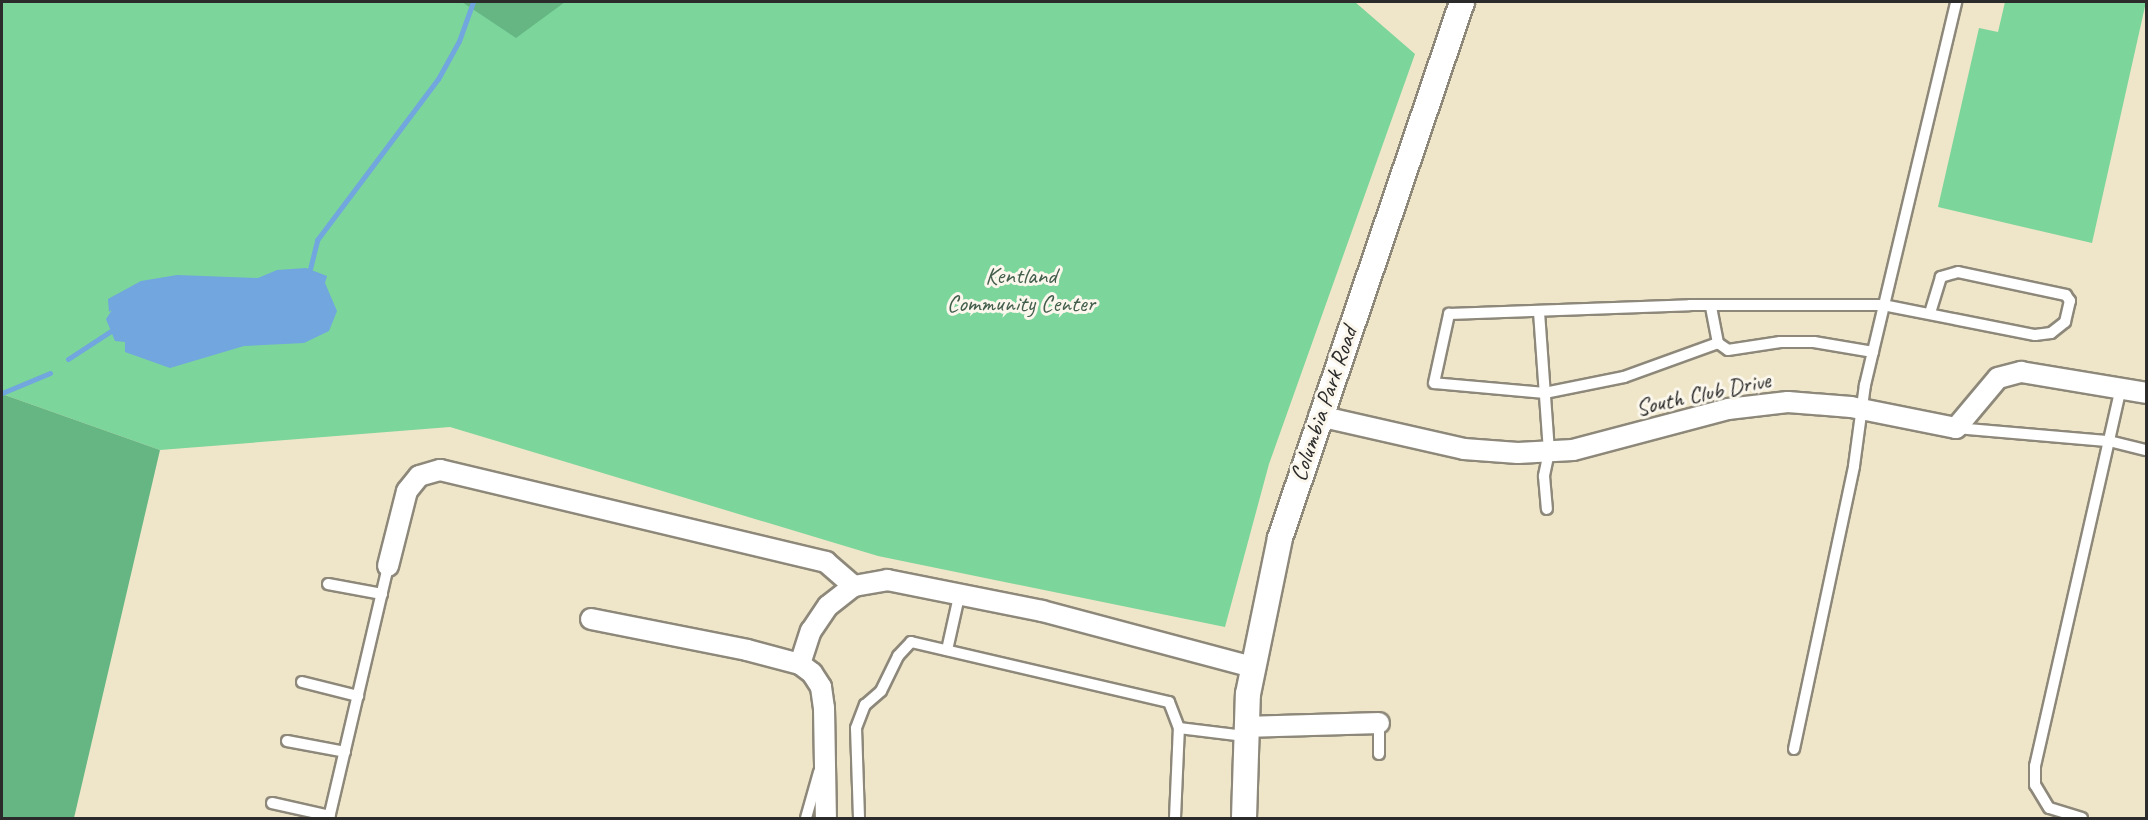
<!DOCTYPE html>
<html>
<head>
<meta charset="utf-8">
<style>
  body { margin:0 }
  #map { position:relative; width:2148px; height:820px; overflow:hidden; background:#efe6c9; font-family:Caveat,sans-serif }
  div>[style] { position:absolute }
  .green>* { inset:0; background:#7cd59b }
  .forest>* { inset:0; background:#65b683 }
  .water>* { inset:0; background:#71a6de }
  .stream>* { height:5px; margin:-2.5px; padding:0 2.5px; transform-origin:2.5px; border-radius:2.5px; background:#71a6de }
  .roads { filter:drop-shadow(2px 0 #8d887a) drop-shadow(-2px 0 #8d887a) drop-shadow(0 2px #8d887a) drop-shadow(0 -2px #8d887a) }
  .service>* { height:10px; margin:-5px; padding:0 5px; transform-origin:5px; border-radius:5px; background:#fff }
  .minor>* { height:20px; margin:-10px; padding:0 10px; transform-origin:10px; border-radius:10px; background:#fff }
  .tertiary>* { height:24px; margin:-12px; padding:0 12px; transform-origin:12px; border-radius:12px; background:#fff }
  span { translate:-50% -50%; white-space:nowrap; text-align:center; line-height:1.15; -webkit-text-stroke:6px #fbf7ec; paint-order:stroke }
  .park-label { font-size:24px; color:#435e4d }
  .street-label { font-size:24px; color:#2b2b2b }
  .frame { position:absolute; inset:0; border:3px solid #2b2b2b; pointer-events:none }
</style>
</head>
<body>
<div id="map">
  <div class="green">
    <div style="clip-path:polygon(2px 2px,1355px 2px,1415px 54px,1269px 464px,1225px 627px,878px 556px,450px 427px,160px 450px,2px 394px)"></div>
    <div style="clip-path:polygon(2005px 2px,2146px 2px,2092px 243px,1938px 207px,1979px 28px,1998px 32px)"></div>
  </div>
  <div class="forest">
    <div style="clip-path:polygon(462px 2px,565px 2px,516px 38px)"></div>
    <div style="clip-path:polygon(2px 394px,160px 450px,74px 818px,2px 818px)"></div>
  </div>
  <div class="water">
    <div style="clip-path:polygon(306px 268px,327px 276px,325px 283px,337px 311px,329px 331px,304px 343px,244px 346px,170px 368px,125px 352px,125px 342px,115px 341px,106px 319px,112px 310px,109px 312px,108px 299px,141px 281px,177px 275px,258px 278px,277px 270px)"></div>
  </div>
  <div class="stream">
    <div style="left:310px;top:269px;width:30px;rotate:-76deg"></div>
    <div style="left:317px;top:240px;width:201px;rotate:-53.1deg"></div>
    <div style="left:438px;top:79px;width:43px;rotate:-61.1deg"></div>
    <div style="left:459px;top:41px;width:41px;rotate:-70.3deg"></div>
    <div style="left:68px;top:359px;width:51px;rotate:-33.1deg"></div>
    <div style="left:2px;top:393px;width:52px;rotate:-22.6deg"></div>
  </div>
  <div class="roads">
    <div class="service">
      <div style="left:1711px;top:307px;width:37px;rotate:79deg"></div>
      <div style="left:1718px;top:343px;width:12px;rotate:35deg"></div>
      <div style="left:1728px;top:350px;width:53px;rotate:-8.7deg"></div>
      <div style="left:1780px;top:342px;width:34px"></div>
      <div style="left:1814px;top:342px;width:60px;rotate:9.6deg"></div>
      <div style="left:1539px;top:312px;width:140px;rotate:85.9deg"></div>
      <div style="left:1549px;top:452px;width:25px;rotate:102deg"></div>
      <div style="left:1544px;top:476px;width:33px;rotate:85deg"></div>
      <div style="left:1718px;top:343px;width:100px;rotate:160.1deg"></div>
      <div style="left:1624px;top:377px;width:81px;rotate:168.6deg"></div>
      <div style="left:1545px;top:393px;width:111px;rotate:-174.9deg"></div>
      <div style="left:1434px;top:383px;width:71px;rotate:-77.7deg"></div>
      <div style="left:1449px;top:314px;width:241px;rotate:-2.1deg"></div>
      <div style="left:1690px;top:305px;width:193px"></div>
      <div style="left:1883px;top:305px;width:155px;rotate:11.2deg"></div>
      <div style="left:2035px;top:335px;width:16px;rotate:-7deg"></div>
      <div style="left:2051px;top:333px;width:18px;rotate:-38deg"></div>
      <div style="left:2065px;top:322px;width:22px;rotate:-77deg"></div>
      <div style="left:2070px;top:301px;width:7px;rotate:-124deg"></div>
      <div style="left:2066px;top:295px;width:110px;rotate:-168deg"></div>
      <div style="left:1958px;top:272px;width:18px;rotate:164deg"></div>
      <div style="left:1941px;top:277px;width:38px;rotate:107deg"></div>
      <div style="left:1956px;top:428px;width:154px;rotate:4.9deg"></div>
      <div style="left:2109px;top:441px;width:38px;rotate:14deg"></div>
      <div style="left:328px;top:584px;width:55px;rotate:10.5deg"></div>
      <div style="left:947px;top:650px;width:59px;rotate:-77.4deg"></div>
      <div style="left:302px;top:682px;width:58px;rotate:14deg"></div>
      <div style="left:287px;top:741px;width:59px;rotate:10.7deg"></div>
      <div style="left:1794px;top:749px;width:289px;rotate:-78deg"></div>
      <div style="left:1854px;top:466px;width:82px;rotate:-82.3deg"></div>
      <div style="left:1865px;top:385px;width:394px;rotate:-76.6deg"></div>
      <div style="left:1379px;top:754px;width:31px;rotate:-90deg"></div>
      <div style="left:272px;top:803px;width:59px;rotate:12.6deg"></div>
      <div style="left:329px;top:818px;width:259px;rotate:-76.8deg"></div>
      <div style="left:806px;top:818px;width:48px;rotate:-74.2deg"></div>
      <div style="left:859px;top:818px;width:90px;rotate:-91.9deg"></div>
      <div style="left:856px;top:728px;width:25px;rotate:-69deg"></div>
      <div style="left:865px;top:705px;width:21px;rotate:-41deg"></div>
      <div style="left:881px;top:691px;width:39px;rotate:-64deg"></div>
      <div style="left:898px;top:656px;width:19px;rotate:-47deg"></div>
      <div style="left:911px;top:642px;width:265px;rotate:13.1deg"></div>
      <div style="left:1169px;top:702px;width:28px;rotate:69deg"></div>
      <div style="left:1179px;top:728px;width:66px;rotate:6.9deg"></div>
      <div style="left:1175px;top:818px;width:90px;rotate:-87.5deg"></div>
      <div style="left:2082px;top:818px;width:34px;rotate:-163deg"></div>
      <div style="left:2049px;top:808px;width:27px;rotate:-121deg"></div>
      <div style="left:2035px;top:785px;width:19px;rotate:-90deg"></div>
      <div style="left:2035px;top:766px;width:388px;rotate:-77.2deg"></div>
    </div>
    <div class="minor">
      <div style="left:1319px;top:416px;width:149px;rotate:12.8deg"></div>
      <div style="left:1464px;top:449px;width:54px;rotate:4.2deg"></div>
      <div style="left:1518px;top:453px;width:55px;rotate:-3.1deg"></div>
      <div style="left:1573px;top:450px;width:160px;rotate:-14.8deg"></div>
      <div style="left:1728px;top:409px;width:60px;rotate:-6.7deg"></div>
      <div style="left:1788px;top:402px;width:63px;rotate:4.5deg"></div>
      <div style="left:1851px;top:407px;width:107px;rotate:11.3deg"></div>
      <div style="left:1956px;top:428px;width:65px;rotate:-50deg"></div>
      <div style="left:1998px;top:378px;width:24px;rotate:-15deg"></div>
      <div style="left:2021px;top:372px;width:127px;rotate:9.5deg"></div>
      <div style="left:388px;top:566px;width:77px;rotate:-75.8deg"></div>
      <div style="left:407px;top:491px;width:19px;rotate:-51deg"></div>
      <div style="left:419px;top:476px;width:22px;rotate:-16deg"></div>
      <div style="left:440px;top:470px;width:397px;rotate:13.4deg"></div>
      <div style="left:826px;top:562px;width:37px;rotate:41deg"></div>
      <div style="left:591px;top:619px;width:159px;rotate:11.2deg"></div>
      <div style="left:747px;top:650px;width:55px;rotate:14.8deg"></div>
      <div style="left:800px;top:664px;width:15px;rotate:37deg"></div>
      <div style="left:812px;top:673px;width:17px;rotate:57deg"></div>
      <div style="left:821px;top:687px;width:21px;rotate:82deg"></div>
      <div style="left:824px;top:708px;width:110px;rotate:89deg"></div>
      <div style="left:800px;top:664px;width:35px;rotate:-72deg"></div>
      <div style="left:811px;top:631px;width:30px;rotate:-56deg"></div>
      <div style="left:828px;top:606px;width:33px;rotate:-38deg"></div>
      <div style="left:854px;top:586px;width:34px;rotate:-10deg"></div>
      <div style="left:887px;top:580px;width:158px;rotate:11.3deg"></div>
      <div style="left:1042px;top:611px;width:217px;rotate:14.9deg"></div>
      <div style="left:1245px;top:727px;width:134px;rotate:-1.7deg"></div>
    </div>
    <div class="tertiary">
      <div style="left:1244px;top:818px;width:124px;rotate:-88.2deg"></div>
      <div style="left:1248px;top:694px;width:159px;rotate:-78.4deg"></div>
      <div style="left:1280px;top:538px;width:566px;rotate:-71.24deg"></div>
    </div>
  </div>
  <div class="park-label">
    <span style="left:1021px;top:290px">Kentland<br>Community Center</span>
  </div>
  <div class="street-label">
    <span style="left:1703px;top:394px;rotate:-12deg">South Club Drive</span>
    <span style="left:1324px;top:404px;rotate:-71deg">Columbia Park Road</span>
  </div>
  <div class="frame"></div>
</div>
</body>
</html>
